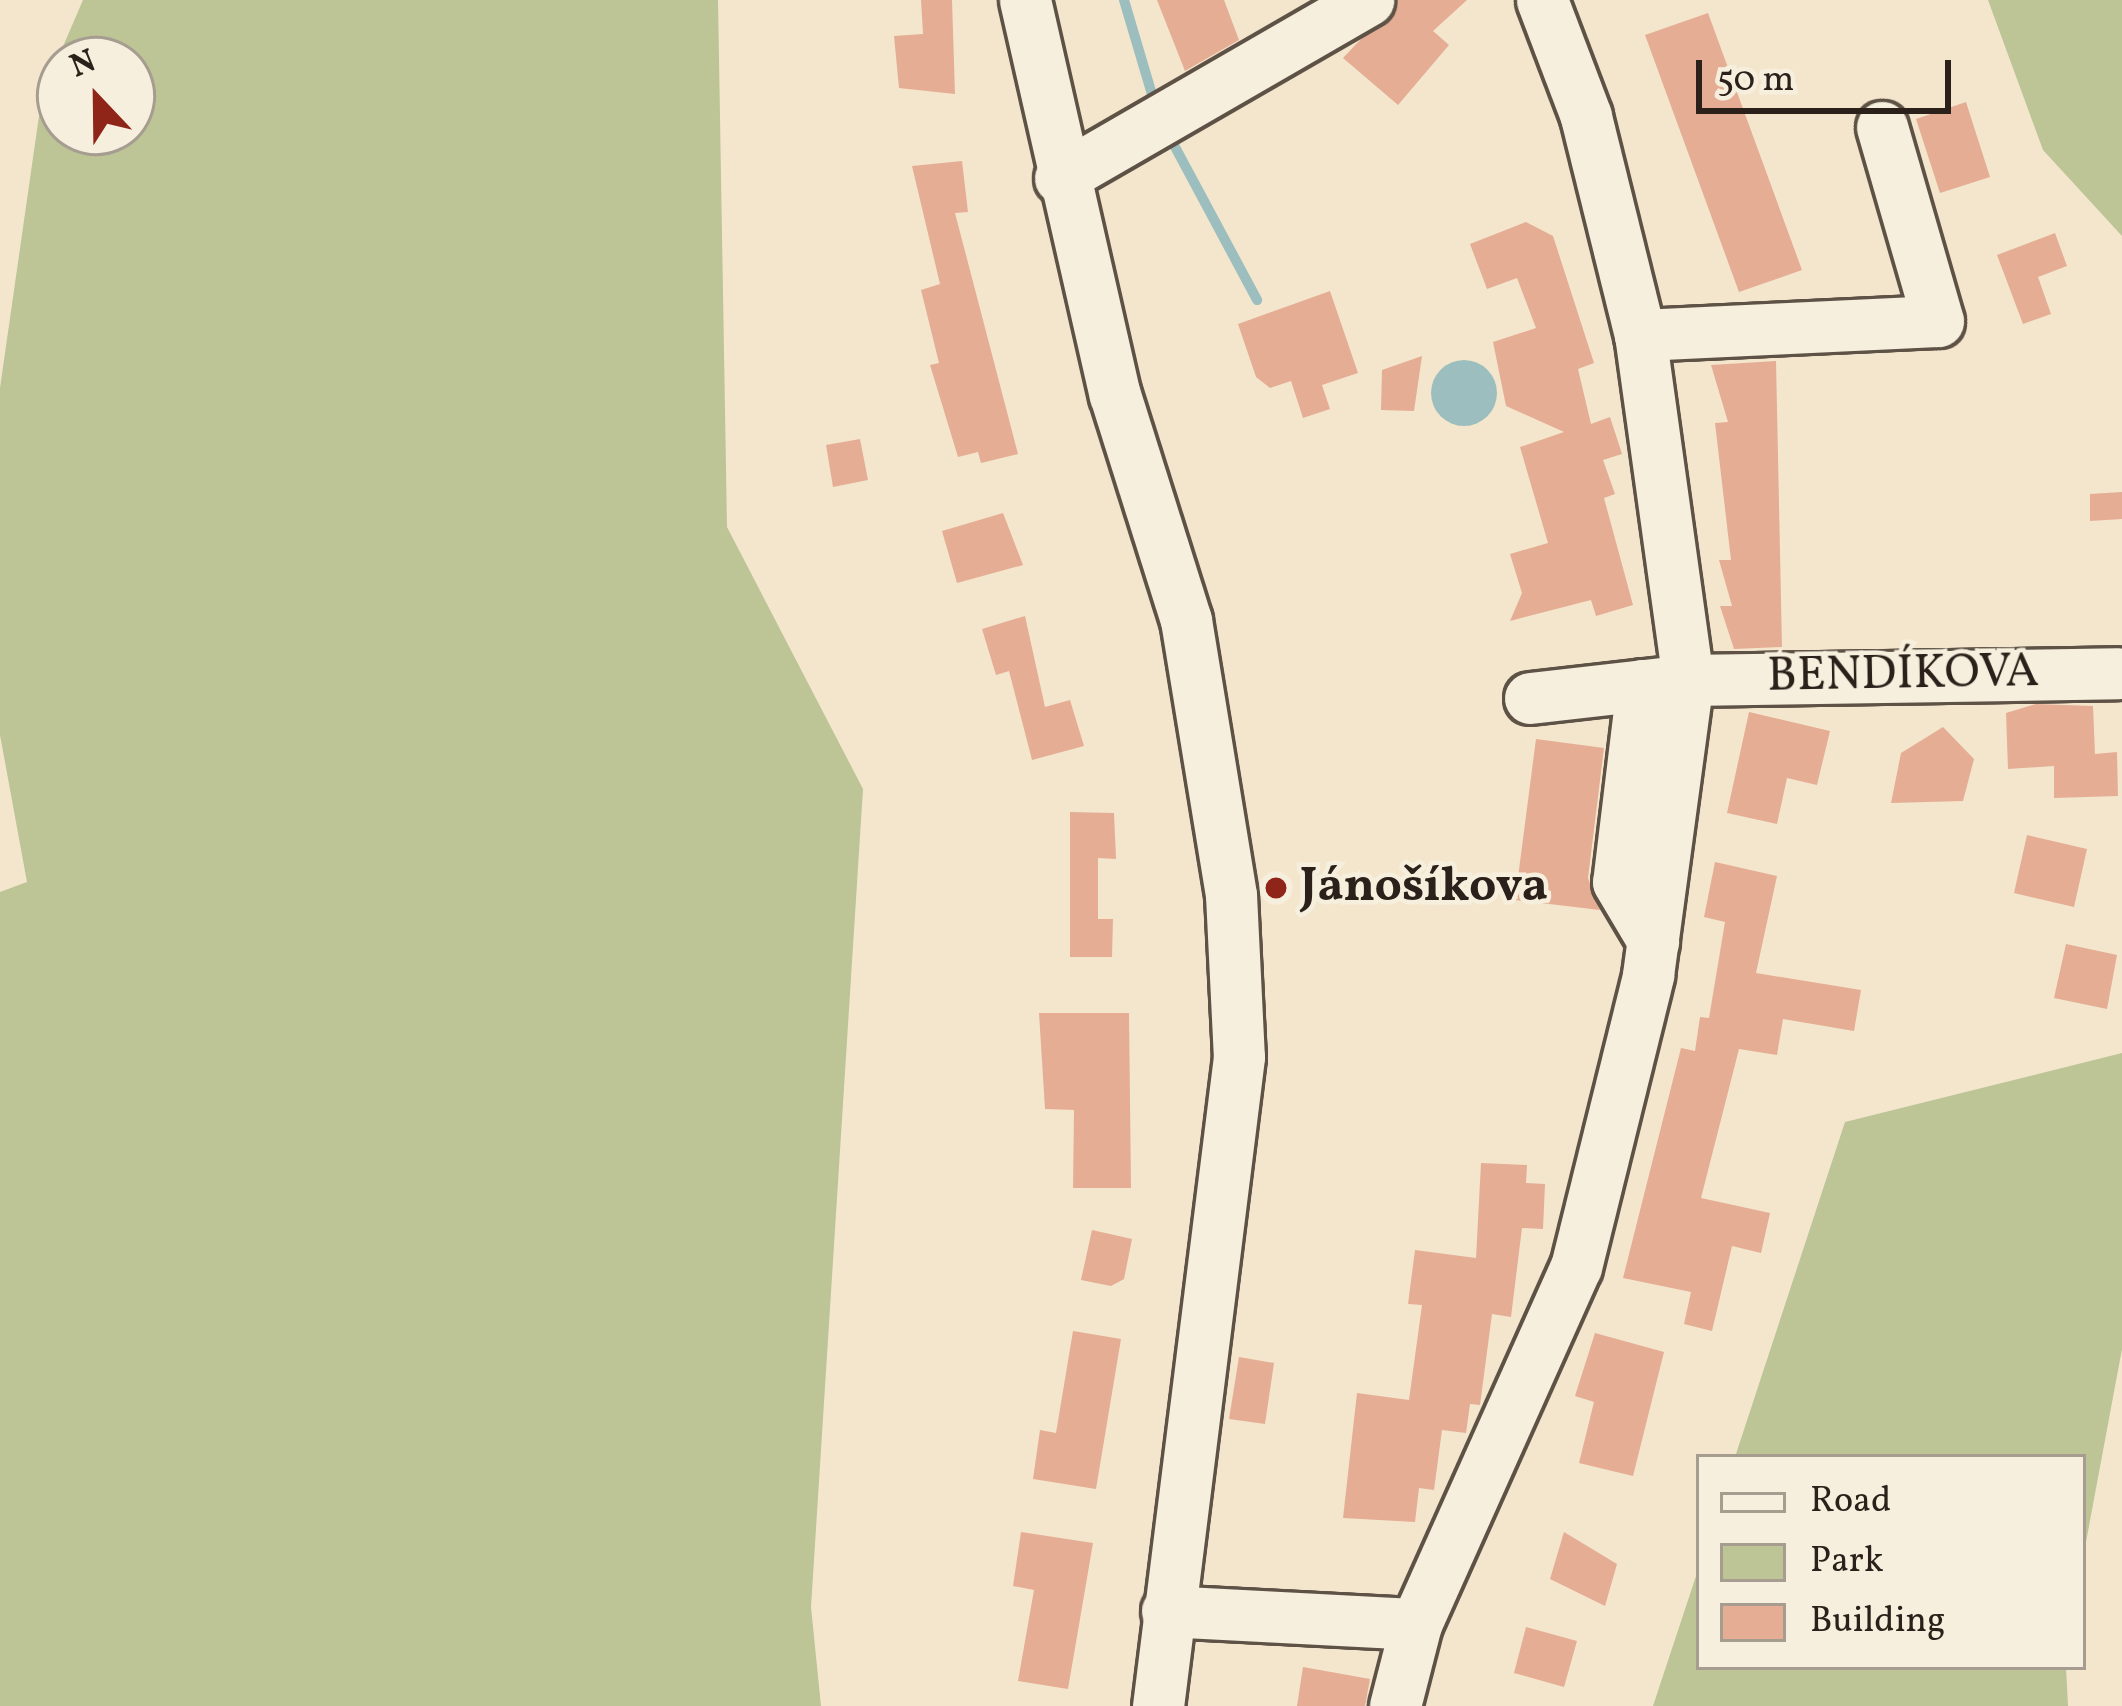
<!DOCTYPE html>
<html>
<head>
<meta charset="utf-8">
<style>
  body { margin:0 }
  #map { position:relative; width:2122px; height:1706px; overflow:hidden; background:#f3e6cc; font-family:Vollkorn,serif }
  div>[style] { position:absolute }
  .green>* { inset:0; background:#bdc496 }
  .water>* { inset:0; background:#9dbebe }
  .round { border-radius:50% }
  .stream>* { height:10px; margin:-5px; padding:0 5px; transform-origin:5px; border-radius:5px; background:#9dbebe }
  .building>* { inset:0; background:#e5ad94 }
  .roads { filter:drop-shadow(3px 0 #5e5246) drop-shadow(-3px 0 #5e5246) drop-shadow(0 3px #5e5246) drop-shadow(0 -3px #5e5246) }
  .minor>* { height:51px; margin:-25.5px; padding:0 25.5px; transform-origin:25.5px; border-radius:25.5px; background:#f7efde }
  .dots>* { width:33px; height:33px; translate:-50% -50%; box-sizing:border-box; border:6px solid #f7efde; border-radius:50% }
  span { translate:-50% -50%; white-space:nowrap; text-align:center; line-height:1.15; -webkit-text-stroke:9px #f7efde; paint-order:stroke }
  .street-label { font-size:48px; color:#2c211a }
  .poi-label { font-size:48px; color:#2c211a; font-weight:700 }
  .left { translate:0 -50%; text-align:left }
  .legend { position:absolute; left:1696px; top:1454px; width:390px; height:216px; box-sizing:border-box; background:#f7efde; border:3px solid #a69d90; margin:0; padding:15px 21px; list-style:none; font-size:36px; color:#2c211a }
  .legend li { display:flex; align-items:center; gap:24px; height:60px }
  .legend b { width:60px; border:3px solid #a69d90 }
  .north { position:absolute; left:36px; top:36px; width:120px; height:120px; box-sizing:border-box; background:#f7efde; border:3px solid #a69d90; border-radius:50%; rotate:338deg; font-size:33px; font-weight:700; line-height:48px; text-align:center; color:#2c211a }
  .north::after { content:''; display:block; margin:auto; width:42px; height:54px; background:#8f2418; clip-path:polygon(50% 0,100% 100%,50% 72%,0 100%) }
  .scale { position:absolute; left:1696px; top:60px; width:255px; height:54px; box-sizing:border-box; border:6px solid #2c211a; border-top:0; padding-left:15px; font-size:36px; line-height:42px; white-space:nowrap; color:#2c211a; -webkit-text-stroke:9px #f7efde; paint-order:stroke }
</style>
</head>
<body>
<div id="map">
  <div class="green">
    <div style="clip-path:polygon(evenodd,83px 0,718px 0,727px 527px,863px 789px,811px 1607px,821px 1706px,0 1706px,0 892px,27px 882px,0 735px,0 388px,42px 95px,83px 0,132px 60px,132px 132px,60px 132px,60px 60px,132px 60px)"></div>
    <div style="clip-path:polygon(1988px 0,2122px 0,2122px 236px,2043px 150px)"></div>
    <div style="clip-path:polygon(2122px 1053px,2122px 1349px,2083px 1558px,2083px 1457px,1735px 1457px,1845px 1122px)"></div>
    <div style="clip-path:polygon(1699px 1567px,1699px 1667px,2066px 1667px,2068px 1706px,1653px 1706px)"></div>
  </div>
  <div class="water">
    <div class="round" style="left:1431px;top:360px;width:66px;height:66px"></div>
  </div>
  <div class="stream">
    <div style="left:1124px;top:0;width:105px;rotate:73.5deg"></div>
    <div style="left:1174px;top:145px;width:176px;rotate:61.8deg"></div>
  </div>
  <div class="building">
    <div style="clip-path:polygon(921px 0,952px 0,955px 94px,899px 88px,894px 36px,923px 34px)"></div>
    <div style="clip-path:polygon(1157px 0,1224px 0,1239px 40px,1185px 71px)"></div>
    <div style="clip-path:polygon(1398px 0,1467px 0,1433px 31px,1449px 45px,1398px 105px,1343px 58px)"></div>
    <div style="clip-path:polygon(1708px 13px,1802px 270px,1739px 292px,1645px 35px)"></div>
    <div style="clip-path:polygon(1966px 102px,1990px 177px,1940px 193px,1916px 119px)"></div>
    <div style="clip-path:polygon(962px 161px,968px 212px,955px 213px,1018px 454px,981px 463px,978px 452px,958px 457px,930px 365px,939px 363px,921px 290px,940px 284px,912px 166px)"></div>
    <div style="clip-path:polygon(1526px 222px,1553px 236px,1594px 363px,1578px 369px,1591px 424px,1610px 417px,1622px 454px,1603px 460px,1615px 494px,1604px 498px,1633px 605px,1596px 616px,1591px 600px,1510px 621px,1522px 593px,1510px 554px,1548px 543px,1520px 447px,1564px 432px,1506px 406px,1493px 342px,1536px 328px,1517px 278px,1487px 289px,1470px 244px)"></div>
    <div style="clip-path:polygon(2055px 233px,2067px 266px,2038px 277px,2051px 314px,2023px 324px,1997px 255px)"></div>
    <div style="clip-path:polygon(1330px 291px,1358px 373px,1322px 385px,1330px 409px,1303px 418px,1291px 381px,1270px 388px,1256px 377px,1238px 324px)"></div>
    <div style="clip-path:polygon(1422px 356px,1414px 411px,1381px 410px,1382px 370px)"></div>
    <div style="clip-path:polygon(1776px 361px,1782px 647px,1734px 649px,1720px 606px,1732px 606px,1719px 560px,1731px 560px,1715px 423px,1728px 422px,1711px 365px)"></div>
    <div style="clip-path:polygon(860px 439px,868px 480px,833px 487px,826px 445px)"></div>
    <div style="clip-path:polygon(2122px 492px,2122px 519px,2090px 521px,2090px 494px)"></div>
    <div style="clip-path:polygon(1003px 513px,1023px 565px,957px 583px,942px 531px)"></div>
    <div style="clip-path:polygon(1025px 616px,1045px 707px,1070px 700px,1084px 746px,1032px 760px,1009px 671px,996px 675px,982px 629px)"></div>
    <div style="clip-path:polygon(2036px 704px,2093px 706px,2095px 754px,2117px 752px,2118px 796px,2054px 798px,2054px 766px,2008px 769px,2006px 713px)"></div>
    <div style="clip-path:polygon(1749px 712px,1830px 731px,1817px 785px,1787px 778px,1777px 824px,1727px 813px)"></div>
    <div style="clip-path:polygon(1943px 727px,1974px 759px,1963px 801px,1891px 803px,1901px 753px)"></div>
    <div style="clip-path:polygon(1536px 739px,1604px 748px,1588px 878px,1600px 910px,1515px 900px)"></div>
    <div style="clip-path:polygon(1070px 812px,1114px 813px,1116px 859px,1098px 858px,1098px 919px,1113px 919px,1112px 957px,1070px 957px)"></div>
    <div style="clip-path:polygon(2027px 835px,2087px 849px,2074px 907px,2014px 893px)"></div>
    <div style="clip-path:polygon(1715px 862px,1777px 876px,1756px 973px,1861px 990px,1854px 1031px,1783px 1019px,1777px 1055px,1739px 1049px,1701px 1198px,1770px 1213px,1761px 1253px,1732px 1246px,1712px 1331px,1684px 1324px,1691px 1292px,1623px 1278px,1681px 1048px,1695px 1051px,1700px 1017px,1709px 1018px,1725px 922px,1704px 917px)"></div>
    <div style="clip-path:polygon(2066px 944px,2117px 955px,2107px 1009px,2054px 998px)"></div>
    <div style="clip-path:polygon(1039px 1013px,1129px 1013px,1131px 1188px,1073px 1188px,1074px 1110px,1045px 1109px)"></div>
    <div style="clip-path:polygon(1481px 1163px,1527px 1165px,1526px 1183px,1545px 1184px,1543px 1229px,1522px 1228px,1511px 1317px,1492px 1314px,1480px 1405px,1470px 1404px,1466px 1433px,1442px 1430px,1434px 1490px,1419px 1488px,1415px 1522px,1343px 1518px,1357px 1393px,1409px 1400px,1422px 1305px,1408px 1304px,1415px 1250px,1476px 1258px)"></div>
    <div style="clip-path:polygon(1092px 1230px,1132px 1239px,1124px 1279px,1111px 1286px,1081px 1280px)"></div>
    <div style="clip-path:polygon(1073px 1331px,1121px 1339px,1096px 1489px,1033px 1479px,1040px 1430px,1056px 1433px)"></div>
    <div style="clip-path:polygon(1595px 1333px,1664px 1352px,1633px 1476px,1579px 1463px,1594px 1402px,1575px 1396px)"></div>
    <div style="clip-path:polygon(1239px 1357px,1274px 1363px,1265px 1424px,1229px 1419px)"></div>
    <div style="clip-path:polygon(1021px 1532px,1093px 1543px,1068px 1689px,1018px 1681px,1034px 1590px,1013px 1586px)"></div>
    <div style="clip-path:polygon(1564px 1532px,1617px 1564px,1605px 1606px,1550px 1579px)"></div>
    <div style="clip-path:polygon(1526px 1627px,1577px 1641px,1564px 1687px,1514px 1673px)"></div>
    <div style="clip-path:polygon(1303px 1667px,1370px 1679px,1365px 1706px,1297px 1706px)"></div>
  </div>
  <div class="roads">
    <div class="minor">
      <div style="left:1025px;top:0;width:405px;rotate:77.2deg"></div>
      <div style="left:1115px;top:395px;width:236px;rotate:72.5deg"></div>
      <div style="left:1186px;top:620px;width:279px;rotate:80.7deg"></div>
      <div style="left:1231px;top:895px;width:162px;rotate:87.2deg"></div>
      <div style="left:1239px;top:1057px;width:654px;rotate:97.11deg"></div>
      <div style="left:1060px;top:178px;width:356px;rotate:-30deg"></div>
      <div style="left:1640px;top:335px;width:298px;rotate:-2.7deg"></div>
      <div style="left:1938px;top:321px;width:202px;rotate:-106.1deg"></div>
      <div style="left:1642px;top:685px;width:198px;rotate:96.9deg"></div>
      <div style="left:1618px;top:882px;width:69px;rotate:59.3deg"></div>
      <div style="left:1530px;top:698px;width:159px;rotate:-6.5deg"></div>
      <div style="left:1688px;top:680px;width:430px;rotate:-0.9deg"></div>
      <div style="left:1167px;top:1611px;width:249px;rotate:3deg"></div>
      <div style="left:1416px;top:1624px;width:391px;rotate:-65.9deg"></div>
      <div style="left:1576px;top:1267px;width:301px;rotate:-76.1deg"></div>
      <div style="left:1648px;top:975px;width:298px;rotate:-82.3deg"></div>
      <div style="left:1688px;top:680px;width:348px;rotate:-97.9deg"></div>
      <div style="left:1640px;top:335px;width:226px;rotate:-103.9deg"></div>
      <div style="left:1586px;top:116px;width:124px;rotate:-110.8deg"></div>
      <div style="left:1395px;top:1706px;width:85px;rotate:-75.6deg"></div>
    </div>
  </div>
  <div class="dots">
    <div style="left:1276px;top:888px;background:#8f2418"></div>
  </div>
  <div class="street-label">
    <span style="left:1903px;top:675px;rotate:-1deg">BENDÍKOVA</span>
  </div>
  <div class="poi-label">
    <span class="left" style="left:1300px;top:888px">Jánošíkova</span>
  </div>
  <ul class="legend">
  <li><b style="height:15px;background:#f7efde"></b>Road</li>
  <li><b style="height:33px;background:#bdc496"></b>Park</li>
  <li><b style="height:33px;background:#e5ad94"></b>Building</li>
  </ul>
  <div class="north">N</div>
  <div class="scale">50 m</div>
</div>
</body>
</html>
